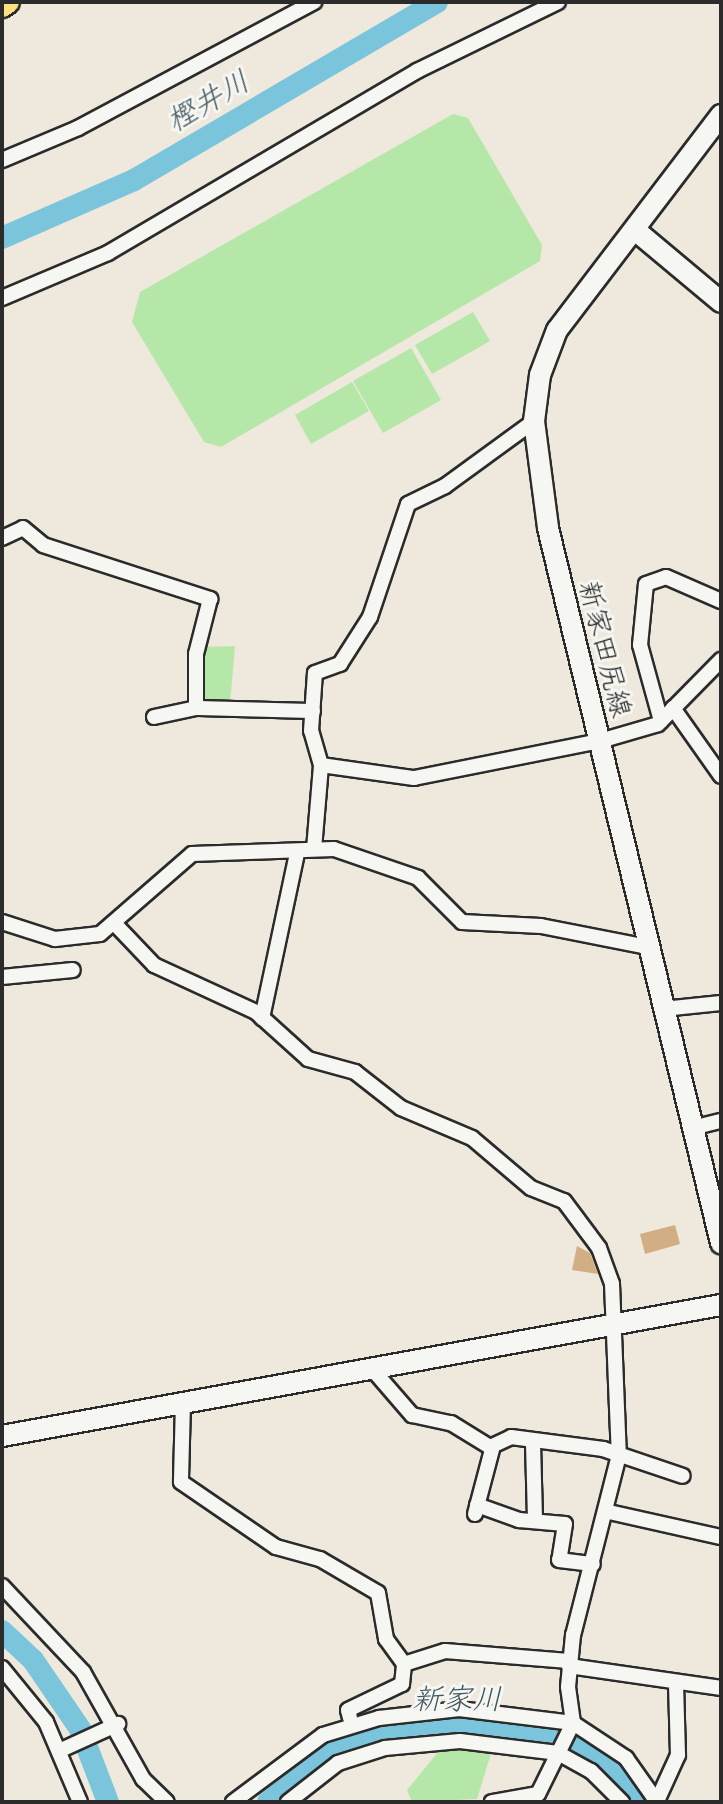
<!DOCTYPE html>
<html>
<head>
<meta charset="utf-8">
<style>
  body { margin:0 }
  #map { position:relative; width:723px; height:1804px; overflow:hidden; background:#efe8dc; font-family:Itim,"Klee One",sans-serif }
  div>[style] { position:absolute }
  .green>* { inset:0; background:#b5e8a8 }
  .river>* { height:22px; margin:-11px; padding:0 11px; transform-origin:11px; border-radius:11px; background:#7bc5dc }
  .building>* { inset:0; background:#d2ae84 }
  .roads { filter:drop-shadow(2px 0 #2b2b2b) drop-shadow(-2px 0 #2b2b2b) drop-shadow(0 2px #2b2b2b) drop-shadow(0 -2px #2b2b2b) }
  .street>* { height:14px; margin:-7px; padding:0 7px; transform-origin:7px; border-radius:7px; background:#f6f6f2 }
  .secondary>* { height:20px; margin:-10px; padding:0 10px; transform-origin:10px; border-radius:10px; background:#f6f6f2 }
  .primary>* { height:22px; margin:-11px; padding:0 11px; transform-origin:11px; border-radius:11px; background:#fbe180 }
  span { translate:-50% -50%; white-space:nowrap; text-align:center; line-height:1.15; -webkit-text-stroke:6px #f6f6f2; paint-order:stroke }
  .street-label { font-size:28px; color:#2b2b2b }
  .water-label { font-size:30px; color:#435960; font-style:italic }
  .frame { position:absolute; inset:0; border:4px solid #2b2b2b; pointer-events:none }
</style>
</head>
<body>
<div id="map">
  <div class="green">
    <div style="clip-path:polygon(453px 114px,468px 118px,542px 245px,540px 261px,221px 447px,204px 442px,132px 322px,140px 292px)"></div>
    <div style="clip-path:polygon(473px 312px,490px 341px,432px 374px,415px 345px)"></div>
    <div style="clip-path:polygon(411px 348px,441px 400px,383px 433px,353px 381px)"></div>
    <div style="clip-path:polygon(352px 382px,369px 411px,311px 444px,295px 415px)"></div>
    <div style="clip-path:polygon(235px 646px,230px 704px,199px 702px,201px 647px)"></div>
    <div style="clip-path:polygon(444px 1745px,493px 1747px,477px 1799px,412px 1802px,407px 1790px)"></div>
  </div>
  <div class="river">
    <div style="left:2px;top:238px;width:144px;rotate:-23.7deg"></div>
    <div style="left:134px;top:180px;width:351px;rotate:-30.4deg"></div>
    <div style="left:2px;top:1631px;width:42px;rotate:43.1deg"></div>
    <div style="left:33px;top:1660px;width:83px;rotate:55.7deg"></div>
    <div style="left:80px;top:1729px;width:78px;rotate:69deg"></div>
    <div style="left:268px;top:1802px;width:92px;rotate:-37.5deg"></div>
    <div style="left:341px;top:1746px;width:102px;rotate:-12.4deg"></div>
    <div style="left:441px;top:1724px;width:106px;rotate:3.8deg"></div>
    <div style="left:547px;top:1731px;width:66px;rotate:26.2deg"></div>
    <div style="left:606px;top:1760px;width:55px;rotate:50.2deg"></div>
  </div>
  <div class="building">
    <div style="clip-path:polygon(675px 1225px,680px 1244px,645px 1254px,640px 1234px)"></div>
    <div style="clip-path:polygon(577px 1246px,590px 1253px,598px 1274px,572px 1270px)"></div>
  </div>
  <div class="roads">
    <div class="street">
      <div style="left:2px;top:160px;width:82px;rotate:-22.8deg"></div>
      <div style="left:78px;top:128px;width:268px;rotate:-28.1deg"></div>
      <div style="left:2px;top:298px;width:115px;rotate:-23deg"></div>
      <div style="left:108px;top:253px;width:359px;rotate:-30.5deg"></div>
      <div style="left:417px;top:71px;width:157px;rotate:-26.1deg"></div>
      <div style="left:2px;top:538px;width:23px;rotate:-25deg"></div>
      <div style="left:23px;top:528px;width:26px;rotate:40deg"></div>
      <div style="left:43px;top:545px;width:176px;rotate:17.9deg"></div>
      <div style="left:210px;top:599px;width:57px;rotate:104.3deg"></div>
      <div style="left:196px;top:654px;width:54px;rotate:90deg"></div>
      <div style="left:673px;top:708px;width:83px;rotate:54.8deg"></div>
      <div style="left:154px;top:717px;width:43px;rotate:-12.1deg"></div>
      <div style="left:196px;top:708px;width:117px;rotate:1.5deg"></div>
      <div style="left:661px;top:721px;width:79px;rotate:-105.4deg"></div>
      <div style="left:640px;top:645px;width:61px;rotate:-84.4deg"></div>
      <div style="left:646px;top:584px;width:21px;rotate:-19deg"></div>
      <div style="left:666px;top:577px;width:60px;rotate:23.6deg"></div>
      <div style="left:321px;top:765px;width:94px;rotate:8deg"></div>
      <div style="left:414px;top:778px;width:190px;rotate:-11.3deg"></div>
      <div style="left:600px;top:741px;width:60px;rotate:-16.3deg"></div>
      <div style="left:658px;top:724px;width:90px;rotate:-45.5deg"></div>
      <div style="left:314px;top:849px;width:84px;rotate:-85.2deg"></div>
      <div style="left:321px;top:765px;width:35px;rotate:-106deg"></div>
      <div style="left:311px;top:731px;width:58px;rotate:-86.1deg"></div>
      <div style="left:315px;top:673px;width:27px;rotate:-20deg"></div>
      <div style="left:340px;top:664px;width:56px;rotate:-57.4deg"></div>
      <div style="left:370px;top:617px;width:119px;rotate:-71.4deg"></div>
      <div style="left:408px;top:504px;width:41px;rotate:-25.9deg"></div>
      <div style="left:445px;top:486px;width:110px;rotate:-36.1deg"></div>
      <div style="left:2px;top:922px;width:56px;rotate:17.8deg"></div>
      <div style="left:55px;top:939px;width:45px;rotate:-6.3deg"></div>
      <div style="left:100px;top:934px;width:122px;rotate:-41deg"></div>
      <div style="left:192px;top:854px;width:142px;rotate:-2deg"></div>
      <div style="left:334px;top:849px;width:89px;rotate:19deg"></div>
      <div style="left:418px;top:878px;width:62px;rotate:45deg"></div>
      <div style="left:462px;top:922px;width:79px;rotate:2.9deg"></div>
      <div style="left:541px;top:926px;width:108px;rotate:11.2deg"></div>
      <div style="left:115px;top:924px;width:57px;rotate:46.4deg"></div>
      <div style="left:154px;top:965px;width:112px;rotate:24.7deg"></div>
      <div style="left:256px;top:1012px;width:70px;rotate:42.1deg"></div>
      <div style="left:308px;top:1059px;width:49px;rotate:15.5deg"></div>
      <div style="left:355px;top:1072px;width:58px;rotate:38deg"></div>
      <div style="left:401px;top:1108px;width:77px;rotate:22.9deg"></div>
      <div style="left:472px;top:1138px;width:77px;rotate:40.3deg"></div>
      <div style="left:531px;top:1188px;width:35px;rotate:22deg"></div>
      <div style="left:564px;top:1201px;width:59px;rotate:53.3deg"></div>
      <div style="left:599px;top:1248px;width:38px;rotate:70deg"></div>
      <div style="left:612px;top:1284px;width:171px;rotate:87.7deg"></div>
      <div style="left:619px;top:1455px;width:186px;rotate:104.3deg"></div>
      <div style="left:573px;top:1635px;width:52px;rotate:95.5deg"></div>
      <div style="left:568px;top:1687px;width:36px;rotate:82deg"></div>
      <div style="left:573px;top:1723px;width:64px;rotate:33.4deg"></div>
      <div style="left:626px;top:1758px;width:54px;rotate:54.8deg"></div>
      <div style="left:2px;top:977px;width:71px;rotate:-5.6deg"></div>
      <div style="left:663px;top:1009px;width:58px;rotate:-5.9deg"></div>
      <div style="left:262px;top:1018px;width:169px;rotate:-78deg"></div>
      <div style="left:692px;top:1128px;width:30px;rotate:-14deg"></div>
      <div style="left:373px;top:1370px;width:60px;rotate:49.1deg"></div>
      <div style="left:412px;top:1415px;width:40px;rotate:12deg"></div>
      <div style="left:451px;top:1423px;width:46px;rotate:31.6deg"></div>
      <div style="left:490px;top:1447px;width:23px;rotate:-25deg"></div>
      <div style="left:511px;top:1437px;width:93px;rotate:7.4deg"></div>
      <div style="left:603px;top:1449px;width:84px;rotate:18.6deg"></div>
      <div style="left:183px;top:1403px;width:79px;rotate:91.5deg"></div>
      <div style="left:181px;top:1482px;width:115px;rotate:34.4deg"></div>
      <div style="left:276px;top:1547px;width:46px;rotate:15.3deg"></div>
      <div style="left:320px;top:1559px;width:67px;rotate:30.4deg"></div>
      <div style="left:378px;top:1593px;width:47px;rotate:80.1deg"></div>
      <div style="left:386px;top:1639px;width:31px;rotate:54deg"></div>
      <div style="left:404px;top:1664px;width:43px;rotate:-17.6deg"></div>
      <div style="left:445px;top:1651px;width:124px;rotate:4.6deg"></div>
      <div style="left:533px;top:1443px;width:77px;rotate:88.5deg"></div>
      <div style="left:477px;top:1505px;width:45px;rotate:19.7deg"></div>
      <div style="left:519px;top:1520px;width:46px;rotate:5deg"></div>
      <div style="left:565px;top:1524px;width:36px;rotate:99deg"></div>
      <div style="left:559px;top:1560px;width:34px;rotate:7deg"></div>
      <div style="left:609px;top:1512px;width:115px;rotate:12.6deg"></div>
      <div style="left:475px;top:1514px;width:70px;rotate:-75.2deg"></div>
      <div style="left:2px;top:1586px;width:118px;rotate:46.7deg"></div>
      <div style="left:83px;top:1672px;width:123px;rotate:60.7deg"></div>
      <div style="left:143px;top:1779px;width:33px;rotate:44deg"></div>
      <div style="left:569px;top:1666px;width:154px;rotate:8.2deg"></div>
      <div style="left:2px;top:1668px;width:70px;rotate:50.8deg"></div>
      <div style="left:46px;top:1722px;width:87px;rotate:67deg"></div>
      <div style="left:350px;top:1718px;width:8px;rotate:-104deg"></div>
      <div style="left:348px;top:1710px;width:60px;rotate:-25.7deg"></div>
      <div style="left:402px;top:1684px;width:20px;rotate:-84deg"></div>
      <div style="left:61px;top:1750px;width:63px;rotate:-24.5deg"></div>
      <div style="left:657px;top:1801px;width:51px;rotate:-65.5deg"></div>
      <div style="left:678px;top:1755px;width:70px;rotate:-91.6deg"></div>
      <div style="left:233px;top:1802px;width:112px;rotate:-36.7deg"></div>
      <div style="left:323px;top:1735px;width:59px;rotate:-16.9deg"></div>
      <div style="left:379px;top:1718px;width:81px;rotate:-6.4deg"></div>
      <div style="left:459px;top:1709px;width:115px;rotate:7deg"></div>
      <div style="left:573px;top:1723px;width:79px;rotate:116.2deg"></div>
      <div style="left:538px;top:1794px;width:47px;rotate:170.1deg"></div>
      <div style="left:288px;top:1802px;width:63px;rotate:-38deg"></div>
      <div style="left:338px;top:1763px;width:49px;rotate:-17.7deg"></div>
      <div style="left:385px;top:1748px;width:75px;rotate:-5.3deg"></div>
      <div style="left:460px;top:1741px;width:99px;rotate:7deg"></div>
      <div style="left:558px;top:1753px;width:38px;rotate:29deg"></div>
      <div style="left:591px;top:1771px;width:44px;rotate:45deg"></div>
    </div>
    <div class="secondary">
      <div style="left:721px;top:115px;width:270px;rotate:127.3deg"></div>
      <div style="left:557px;top:330px;width:48px;rotate:110.7deg"></div>
      <div style="left:540px;top:375px;width:46px;rotate:97.4deg"></div>
      <div style="left:534px;top:421px;width:108px;rotate:82.5deg"></div>
      <div style="left:548px;top:528px;width:736px;rotate:76.4deg"></div>
      <div style="left:635px;top:230px;width:112px;rotate:39.9deg"></div>
      <div style="left:2px;top:1436px;width:731px;rotate:-10.33deg"></div>
    </div>
    <div class="primary">
      <div style="left:2px;top:6px;width:7px;rotate:-34deg"></div>
    </div>
  </div>
  <div class="street-label">
    <span style="left:606px;top:649px;rotate:76deg">新家田尻線</span>
  </div>
  <div class="water-label">
    <span style="left:208px;top:101px;rotate:-30deg">樫井川</span>
    <span style="left:457px;top:1699px">新家川</span>
  </div>
  <div class="frame"></div>
</div>
</body>
</html>
